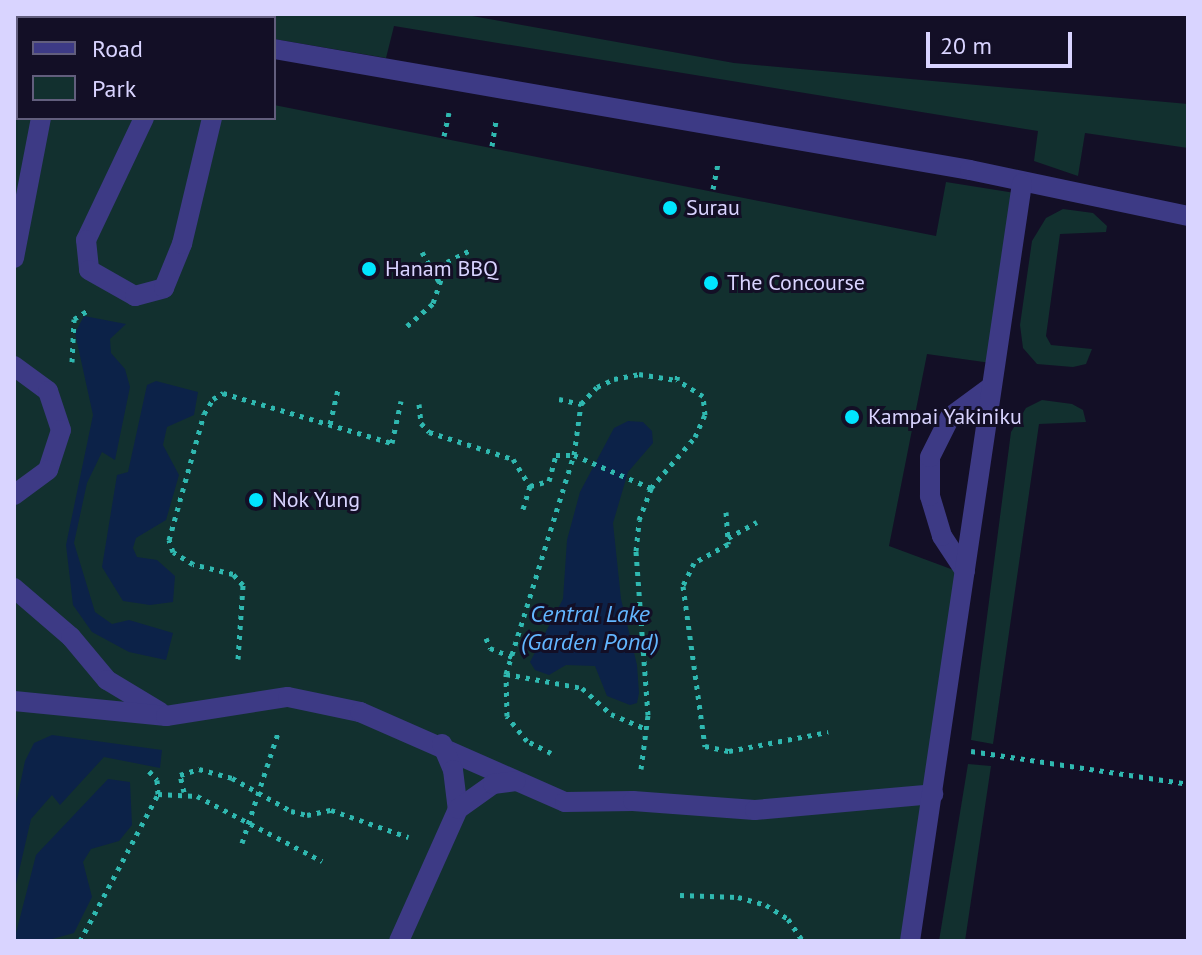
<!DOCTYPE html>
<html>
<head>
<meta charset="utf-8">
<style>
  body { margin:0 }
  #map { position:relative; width:1202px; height:955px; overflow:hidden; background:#130f26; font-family:"PT Sans",sans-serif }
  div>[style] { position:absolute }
  .green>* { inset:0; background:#12302f }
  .water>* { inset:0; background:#0c2248 }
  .path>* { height:5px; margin-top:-2.5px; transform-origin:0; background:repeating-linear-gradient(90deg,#2fb8b0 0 4px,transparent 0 10px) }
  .minor>* { height:20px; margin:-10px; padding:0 10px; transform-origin:10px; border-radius:10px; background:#3d3a85 }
  .dots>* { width:22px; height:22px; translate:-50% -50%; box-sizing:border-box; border:4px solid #130f26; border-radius:50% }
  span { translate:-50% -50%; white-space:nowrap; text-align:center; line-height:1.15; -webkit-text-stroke:6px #130f26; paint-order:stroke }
  .poi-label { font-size:22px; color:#d9d4ff }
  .left { translate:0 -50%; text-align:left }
  .water-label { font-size:24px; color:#62b6ff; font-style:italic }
  .frame { position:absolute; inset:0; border:16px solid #d9d4ff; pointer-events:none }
  .legend { position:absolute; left:16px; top:16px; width:260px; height:104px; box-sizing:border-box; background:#130f26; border:2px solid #625e7d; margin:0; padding:10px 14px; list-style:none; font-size:24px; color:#d9d4ff }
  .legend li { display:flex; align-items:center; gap:16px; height:40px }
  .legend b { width:40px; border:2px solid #625e7d }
  .scale { position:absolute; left:926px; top:32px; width:146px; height:36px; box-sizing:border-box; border:4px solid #d9d4ff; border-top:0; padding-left:10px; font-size:24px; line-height:28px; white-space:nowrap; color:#d9d4ff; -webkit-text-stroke:6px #130f26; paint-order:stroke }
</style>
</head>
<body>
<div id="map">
  <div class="green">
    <div style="clip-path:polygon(14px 14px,62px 14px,18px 18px,18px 118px,274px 118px,274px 105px,936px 236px,946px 182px,1015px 193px,991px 363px,927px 354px,889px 546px,959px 572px,903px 941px,14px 941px)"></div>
    <div style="clip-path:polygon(119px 14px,461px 14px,734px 63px,1188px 104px,1188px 148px,1085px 133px,1078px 176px,1034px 161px,1038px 131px,394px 26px,386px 58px,274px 39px,274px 18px)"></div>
    <div style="clip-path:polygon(1063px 209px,1093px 213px,1107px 226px,1106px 232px,1060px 234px,1046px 336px,1051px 345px,1092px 349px,1086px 364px,1073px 367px,1037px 364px,1023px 348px,1020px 325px,1032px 241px,1046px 218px)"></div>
    <div style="clip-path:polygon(1042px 400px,1072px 404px,1083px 410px,1086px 422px,1039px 424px,993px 744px,971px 740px,1011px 432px,1026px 408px)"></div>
    <div style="clip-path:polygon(968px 764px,991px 766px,965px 941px,939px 941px)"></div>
  </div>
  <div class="water">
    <div style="clip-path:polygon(84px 316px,126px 324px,110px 339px,111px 353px,125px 369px,130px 387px,115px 460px,102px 452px,87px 483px,74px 543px,95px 612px,112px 624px,129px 620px,173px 633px,166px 660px,129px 652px,92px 632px,73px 605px,66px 545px,93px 415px,75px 333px)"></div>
    <div style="clip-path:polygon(156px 381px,198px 392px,194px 415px,167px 427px,163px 445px,179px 475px,166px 520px,136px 538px,133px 548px,137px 557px,157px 560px,175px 576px,173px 602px,150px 605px,123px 601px,102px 567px,117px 475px,128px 472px,147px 385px)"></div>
    <div style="clip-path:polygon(628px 421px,643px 422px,652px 431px,653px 443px,628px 472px,613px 523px,621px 599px,637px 665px,639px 693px,637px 703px,630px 705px,607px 696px,595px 666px,566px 665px,549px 675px,535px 670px,530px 662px,563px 599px,567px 540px,580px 492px,614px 428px)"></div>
    <div style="clip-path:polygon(52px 735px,162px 750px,160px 768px,104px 757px,60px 805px,52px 795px,31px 819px,14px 893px,14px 813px,25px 761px,34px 743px)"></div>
    <div style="clip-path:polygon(108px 779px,130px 782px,132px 825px,119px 841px,91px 849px,83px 862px,92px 897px,74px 933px,45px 941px,14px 941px,36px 855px)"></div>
  </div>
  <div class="path">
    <div style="left:444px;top:136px;width:24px;rotate:-78deg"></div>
    <div style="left:492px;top:146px;width:25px;rotate:-81deg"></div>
    <div style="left:713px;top:189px;width:26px;rotate:-79deg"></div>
    <div style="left:422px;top:252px;width:34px;rotate:60deg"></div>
    <div style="left:407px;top:326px;width:35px;rotate:-41deg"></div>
    <div style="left:433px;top:303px;width:43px;rotate:-71.1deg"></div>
    <div style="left:447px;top:262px;width:28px;rotate:-27deg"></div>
    <div style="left:72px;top:362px;width:43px;rotate:-87.3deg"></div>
    <div style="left:74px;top:319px;width:15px;rotate:-32deg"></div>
    <div style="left:559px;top:399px;width:23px;rotate:13deg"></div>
    <div style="left:419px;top:404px;width:19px;rotate:84deg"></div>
    <div style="left:421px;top:423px;width:12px;rotate:48deg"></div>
    <div style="left:429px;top:432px;width:88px;rotate:17.8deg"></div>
    <div style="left:513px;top:459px;width:32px;rotate:58deg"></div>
    <div style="left:530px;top:486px;width:28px;rotate:107deg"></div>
    <div style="left:330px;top:424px;width:36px;rotate:-77deg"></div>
    <div style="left:530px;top:486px;width:20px;rotate:-15deg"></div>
    <div style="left:549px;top:481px;width:27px;rotate:-75deg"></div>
    <div style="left:556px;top:455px;width:18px"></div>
    <div style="left:574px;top:455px;width:84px;rotate:23.2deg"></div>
    <div style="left:726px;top:512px;width:32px;rotate:86deg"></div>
    <div style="left:728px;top:544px;width:39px;rotate:151deg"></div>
    <div style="left:694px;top:563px;width:25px;rotate:116deg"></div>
    <div style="left:683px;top:586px;width:162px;rotate:82.2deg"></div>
    <div style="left:705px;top:746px;width:25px;rotate:12deg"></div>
    <div style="left:729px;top:751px;width:101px;rotate:-10.9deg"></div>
    <div style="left:728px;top:538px;width:33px;rotate:-29deg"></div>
    <div style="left:486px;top:638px;width:11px;rotate:68deg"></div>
    <div style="left:490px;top:648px;width:24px;rotate:22deg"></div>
    <div style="left:238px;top:659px;width:74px;rotate:-86.1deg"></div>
    <div style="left:243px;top:585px;width:15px;rotate:-132deg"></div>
    <div style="left:233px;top:574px;width:41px;rotate:-166deg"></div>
    <div style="left:193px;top:564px;width:23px;rotate:-149deg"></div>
    <div style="left:173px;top:552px;width:13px;rotate:-108deg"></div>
    <div style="left:169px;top:540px;width:131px;rotate:-74.5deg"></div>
    <div style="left:204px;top:414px;width:17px;rotate:-59deg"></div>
    <div style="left:213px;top:399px;width:12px;rotate:-31deg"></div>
    <div style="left:223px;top:393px;width:176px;rotate:16.5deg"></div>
    <div style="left:392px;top:443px;width:43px;rotate:-77.9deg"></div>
    <div style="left:506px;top:674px;width:77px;rotate:10.4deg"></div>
    <div style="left:582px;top:688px;width:39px;rotate:42deg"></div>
    <div style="left:611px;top:714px;width:38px;rotate:23deg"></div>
    <div style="left:971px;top:751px;width:219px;rotate:8.6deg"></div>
    <div style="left:551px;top:753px;width:27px;rotate:-153deg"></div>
    <div style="left:527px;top:741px;width:32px;rotate:-129deg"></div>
    <div style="left:507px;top:716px;width:42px;rotate:-91.4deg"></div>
    <div style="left:506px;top:674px;width:229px;rotate:-72.8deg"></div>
    <div style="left:574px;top:455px;width:51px;rotate:-82.2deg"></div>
    <div style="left:581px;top:404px;width:23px;rotate:-47deg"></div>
    <div style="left:597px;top:387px;width:19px;rotate:-25deg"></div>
    <div style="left:614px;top:379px;width:25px;rotate:-11deg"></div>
    <div style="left:639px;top:374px;width:38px;rotate:9deg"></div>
    <div style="left:641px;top:769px;width:54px;rotate:-82.6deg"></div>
    <div style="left:648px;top:715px;width:164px;rotate:-94.2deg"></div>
    <div style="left:636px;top:551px;width:31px;rotate:-84deg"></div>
    <div style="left:639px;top:520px;width:34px;rotate:-69deg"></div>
    <div style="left:651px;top:488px;width:67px;rotate:-49.2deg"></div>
    <div style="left:695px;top:437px;width:24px;rotate:-66deg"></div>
    <div style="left:705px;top:415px;width:19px;rotate:-96deg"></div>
    <div style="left:703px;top:396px;width:31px;rotate:-148deg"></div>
    <div style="left:677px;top:380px;width:8px;rotate:-83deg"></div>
    <div style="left:149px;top:771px;width:12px;rotate:48deg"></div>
    <div style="left:157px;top:780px;width:14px;rotate:86deg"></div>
    <div style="left:184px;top:792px;width:17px;rotate:-103deg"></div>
    <div style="left:180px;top:775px;width:20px;rotate:-18deg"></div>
    <div style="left:199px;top:769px;width:34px;rotate:15deg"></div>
    <div style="left:232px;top:778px;width:68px;rotate:29.2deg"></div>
    <div style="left:291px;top:811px;width:16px;rotate:14deg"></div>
    <div style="left:307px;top:815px;width:25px;rotate:-12deg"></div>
    <div style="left:331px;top:810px;width:82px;rotate:19.3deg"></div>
    <div style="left:242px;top:843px;width:116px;rotate:-71.9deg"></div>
    <div style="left:680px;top:895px;width:58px;rotate:2deg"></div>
    <div style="left:738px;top:897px;width:29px;rotate:16deg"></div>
    <div style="left:766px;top:905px;width:26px;rotate:32deg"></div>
    <div style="left:788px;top:919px;width:27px;rotate:56deg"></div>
    <div style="left:80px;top:941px;width:166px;rotate:-62deg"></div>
    <div style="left:158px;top:794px;width:39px;rotate:3deg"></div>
    <div style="left:197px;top:796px;width:141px;rotate:27.5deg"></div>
  </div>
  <div class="minor">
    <div style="left:274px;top:49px;width:706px;rotate:9.86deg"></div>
    <div style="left:970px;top:170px;width:223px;rotate:11.9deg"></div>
    <div style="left:144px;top:118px;width:135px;rotate:115.4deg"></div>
    <div style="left:86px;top:240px;width:30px;rotate:84deg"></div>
    <div style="left:89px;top:270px;width:53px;rotate:29.5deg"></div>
    <div style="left:135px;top:296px;width:30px;rotate:-15deg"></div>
    <div style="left:164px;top:288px;width:48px;rotate:-67.8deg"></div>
    <div style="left:182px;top:244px;width:130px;rotate:-76.6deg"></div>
    <div style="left:14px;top:258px;width:143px;rotate:-79.1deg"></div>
    <div style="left:14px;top:366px;width:42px;rotate:36.3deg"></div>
    <div style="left:48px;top:391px;width:41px;rotate:71.6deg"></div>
    <div style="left:61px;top:430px;width:42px;rotate:108deg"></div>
    <div style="left:48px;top:470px;width:42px;rotate:143.7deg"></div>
    <div style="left:965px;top:571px;width:42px;rotate:-123.3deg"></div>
    <div style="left:942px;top:536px;width:42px;rotate:-106.7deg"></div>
    <div style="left:930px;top:496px;width:39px;rotate:-90deg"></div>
    <div style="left:930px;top:457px;width:45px;rotate:-63.4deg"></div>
    <div style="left:950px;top:417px;width:51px;rotate:-36.2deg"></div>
    <div style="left:14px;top:588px;width:75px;rotate:40.7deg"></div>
    <div style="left:71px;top:637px;width:56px;rotate:50.1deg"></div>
    <div style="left:107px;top:680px;width:62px;rotate:31.1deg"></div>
    <div style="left:14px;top:701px;width:153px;rotate:5.6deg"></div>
    <div style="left:166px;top:716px;width:123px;rotate:-8.9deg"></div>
    <div style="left:288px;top:697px;width:74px;rotate:11.8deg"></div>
    <div style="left:360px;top:712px;width:224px;rotate:23.7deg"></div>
    <div style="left:565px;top:802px;width:68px;rotate:-0.8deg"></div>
    <div style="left:633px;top:801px;width:122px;rotate:4.2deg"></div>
    <div style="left:755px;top:810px;width:179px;rotate:-5.1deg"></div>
    <div style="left:442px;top:744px;width:28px;rotate:67deg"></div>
    <div style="left:453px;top:770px;width:39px;rotate:83deg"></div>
    <div style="left:399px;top:941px;width:145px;rotate:-65.9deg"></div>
    <div style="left:458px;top:809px;width:43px;rotate:-35.5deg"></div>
    <div style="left:493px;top:784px;width:23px;rotate:-7deg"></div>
    <div style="left:910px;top:941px;width:766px;rotate:-81.59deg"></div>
  </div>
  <div class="dots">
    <div style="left:670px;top:208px;background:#00e5ff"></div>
    <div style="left:369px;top:269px;background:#00e5ff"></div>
    <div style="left:711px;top:283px;background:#00e5ff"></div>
    <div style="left:852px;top:417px;background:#00e5ff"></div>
    <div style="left:256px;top:500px;background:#00e5ff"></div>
  </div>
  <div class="poi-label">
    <span class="left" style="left:686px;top:208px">Surau</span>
    <span class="left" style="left:385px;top:269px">Hanam BBQ</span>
    <span class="left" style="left:727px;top:283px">The Concourse</span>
    <span class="left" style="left:868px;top:417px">Kampai Yakiniku</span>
    <span class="left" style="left:272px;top:500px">Nok Yung</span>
  </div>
  <div class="water-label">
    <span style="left:590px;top:628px">Central Lake<br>(Garden Pond)</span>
  </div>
  <div class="frame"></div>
  <ul class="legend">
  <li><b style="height:10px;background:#3d3a85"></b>Road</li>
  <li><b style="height:22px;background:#12302f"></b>Park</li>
  </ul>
  <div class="scale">20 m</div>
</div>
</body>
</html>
